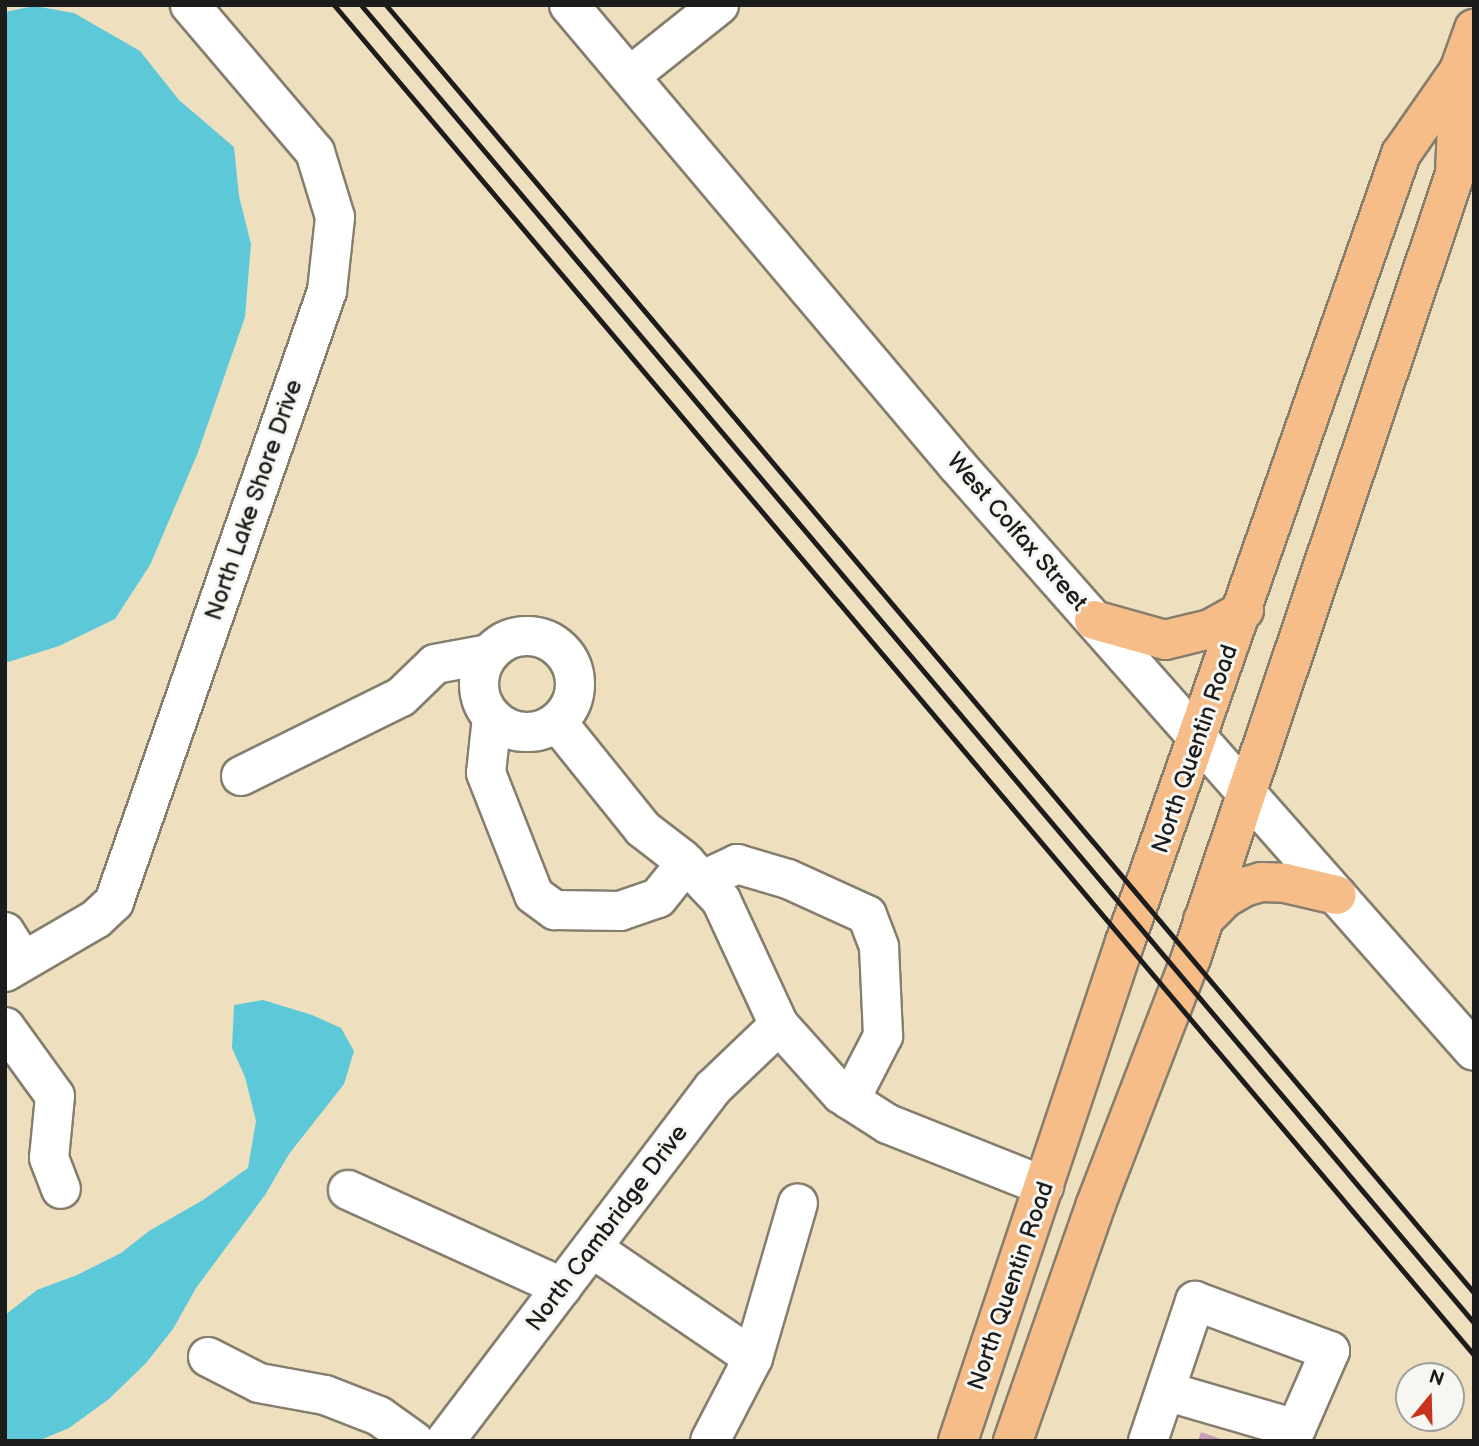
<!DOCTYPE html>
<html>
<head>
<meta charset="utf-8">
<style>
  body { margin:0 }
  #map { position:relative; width:1479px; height:1446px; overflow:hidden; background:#eedfbf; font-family:"Balsamiq Sans",sans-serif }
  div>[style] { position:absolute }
  .water>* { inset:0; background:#5dc8d7 }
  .building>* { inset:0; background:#c89db9 }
  .roads { filter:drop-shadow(2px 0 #857e6e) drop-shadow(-2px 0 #857e6e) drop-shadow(0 2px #857e6e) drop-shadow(0 -2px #857e6e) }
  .minor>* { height:38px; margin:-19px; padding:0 19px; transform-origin:19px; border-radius:19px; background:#fff }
  .minor>.ring { margin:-19px; padding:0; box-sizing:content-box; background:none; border:38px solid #fff; border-radius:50% }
  .major>* { height:38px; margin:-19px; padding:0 19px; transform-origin:19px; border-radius:19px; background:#f7bd88 }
  .rail>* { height:5px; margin:-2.5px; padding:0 2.5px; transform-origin:2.5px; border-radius:2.5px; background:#1c1c1c }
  span { translate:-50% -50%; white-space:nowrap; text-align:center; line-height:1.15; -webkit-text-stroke:6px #f6f6f2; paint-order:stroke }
  .street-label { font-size:24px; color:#1c1c1c }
  .frame { position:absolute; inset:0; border:7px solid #1c1c1c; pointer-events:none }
  .north { position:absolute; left:1395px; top:1362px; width:70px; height:70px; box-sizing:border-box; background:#f6f6f2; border:2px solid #9f9f9c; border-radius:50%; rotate:19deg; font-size:19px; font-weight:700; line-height:28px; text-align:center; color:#1c1c1c }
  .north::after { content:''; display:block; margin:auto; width:24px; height:32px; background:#c8321e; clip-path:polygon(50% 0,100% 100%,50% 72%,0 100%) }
</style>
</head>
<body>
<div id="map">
  <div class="water">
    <div style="clip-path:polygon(34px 6px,74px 13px,140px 51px,179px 100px,234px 147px,239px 196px,251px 244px,245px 317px,197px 455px,150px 565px,115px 619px,59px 646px,5px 663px,5px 12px)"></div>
    <div style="clip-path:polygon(263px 1000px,312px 1015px,341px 1028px,354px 1051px,344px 1084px,289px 1154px,265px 1195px,196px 1288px,173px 1329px,146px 1363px,109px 1399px,69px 1428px,38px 1441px,5px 1441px,5px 1315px,37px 1290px,77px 1275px,121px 1253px,149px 1231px,203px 1200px,248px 1168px,256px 1121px,245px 1077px,232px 1048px,234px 1005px)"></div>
  </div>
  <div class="building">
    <div style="clip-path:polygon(1201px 1432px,1224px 1440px,1224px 1441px,1198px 1441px)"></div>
  </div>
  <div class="roads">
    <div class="minor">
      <div style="left:569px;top:5px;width:602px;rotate:49.85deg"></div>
      <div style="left:957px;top:465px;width:781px;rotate:48.58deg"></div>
      <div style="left:630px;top:76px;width:114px;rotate:-38.6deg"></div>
      <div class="ring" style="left:479px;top:636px;width:58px;height:58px"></div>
      <div style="left:492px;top:717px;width:56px;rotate:96.1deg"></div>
      <div style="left:486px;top:773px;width:131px;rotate:68.5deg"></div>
      <div style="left:534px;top:895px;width:26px;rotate:36deg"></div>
      <div style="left:555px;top:910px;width:65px;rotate:0.9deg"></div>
      <div style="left:620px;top:911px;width:40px;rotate:-18.9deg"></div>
      <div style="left:658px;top:898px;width:45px;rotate:-51.3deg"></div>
      <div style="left:557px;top:722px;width:137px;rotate:51.2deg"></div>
      <div style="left:643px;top:829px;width:49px;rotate:37.6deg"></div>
      <div style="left:682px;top:859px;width:57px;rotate:46.4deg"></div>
      <div style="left:721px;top:900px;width:138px;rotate:65.1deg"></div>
      <div style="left:779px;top:1025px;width:93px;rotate:48.1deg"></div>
      <div style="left:841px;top:1094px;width:56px;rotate:32.6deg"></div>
      <div style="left:888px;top:1124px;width:168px;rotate:21.7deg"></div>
      <div style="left:241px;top:776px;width:178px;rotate:-26.3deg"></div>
      <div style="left:401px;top:697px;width:47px;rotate:-44.1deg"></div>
      <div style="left:435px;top:664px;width:55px;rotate:-10.5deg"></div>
      <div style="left:703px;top:880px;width:38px;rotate:-25deg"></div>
      <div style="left:737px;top:864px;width:53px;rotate:16.4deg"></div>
      <div style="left:788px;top:879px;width:87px;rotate:24.5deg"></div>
      <div style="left:867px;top:915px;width:34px;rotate:69deg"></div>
      <div style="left:879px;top:947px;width:89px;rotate:87.4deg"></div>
      <div style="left:883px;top:1036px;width:72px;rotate:117.3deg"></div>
      <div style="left:5px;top:932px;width:34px;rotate:58deg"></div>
      <div style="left:5px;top:972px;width:105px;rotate:-30.2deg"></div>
      <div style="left:96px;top:919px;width:25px;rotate:-43deg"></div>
      <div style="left:114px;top:902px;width:647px;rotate:-70.78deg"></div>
      <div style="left:327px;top:291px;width:74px;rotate:-83.8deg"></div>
      <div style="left:335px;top:217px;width:68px;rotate:-107.1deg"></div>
      <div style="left:315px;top:152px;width:193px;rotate:-130.4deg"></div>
      <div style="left:5px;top:1027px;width:85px;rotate:54.1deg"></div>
      <div style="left:55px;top:1096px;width:62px;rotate:95.5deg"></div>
      <div style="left:49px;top:1158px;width:33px;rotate:69deg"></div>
      <div style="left:348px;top:1190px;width:235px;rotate:24.4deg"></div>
      <div style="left:592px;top:1248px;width:195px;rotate:34.3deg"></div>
      <div style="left:753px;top:1358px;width:93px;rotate:117.4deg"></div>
      <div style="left:208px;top:1357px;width:57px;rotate:27deg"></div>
      <div style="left:259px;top:1383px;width:67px;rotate:10.3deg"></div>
      <div style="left:325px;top:1395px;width:58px;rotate:21.3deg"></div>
      <div style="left:379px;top:1416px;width:43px;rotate:35.5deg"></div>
      <div style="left:753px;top:1358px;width:161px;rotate:-73.8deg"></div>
      <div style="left:445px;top:1441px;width:443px;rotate:-52.8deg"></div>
      <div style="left:713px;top:1088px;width:91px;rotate:-43.7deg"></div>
      <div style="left:1148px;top:1441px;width:148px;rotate:-71.4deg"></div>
      <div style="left:1195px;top:1301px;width:144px;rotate:20.3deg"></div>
      <div style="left:1330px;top:1351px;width:85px;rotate:113.6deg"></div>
      <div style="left:1296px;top:1429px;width:136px;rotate:-163.8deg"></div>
    </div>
    <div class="major">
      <div style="left:1094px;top:620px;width:74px;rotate:15.7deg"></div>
      <div style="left:1165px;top:640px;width:46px;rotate:-13.7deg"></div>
      <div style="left:1210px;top:629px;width:39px;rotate:-29deg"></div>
      <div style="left:1203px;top:920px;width:31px;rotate:-45deg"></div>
      <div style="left:1225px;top:898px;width:22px;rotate:-30deg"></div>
      <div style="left:1244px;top:887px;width:18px;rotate:-16deg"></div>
      <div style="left:1261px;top:882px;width:24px;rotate:2deg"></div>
      <div style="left:1285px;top:883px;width:53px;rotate:13deg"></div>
      <div style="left:958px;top:1441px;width:526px;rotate:-71.5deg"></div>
      <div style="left:1125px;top:942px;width:835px;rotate:-70.7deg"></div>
      <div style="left:1401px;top:154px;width:101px;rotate:-55.1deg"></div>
      <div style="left:1459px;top:71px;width:45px;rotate:-70.3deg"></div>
      <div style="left:1013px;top:1441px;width:251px;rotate:-70.7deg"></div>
      <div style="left:1096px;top:1204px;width:264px;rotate:-68.9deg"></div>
      <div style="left:1191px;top:958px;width:827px;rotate:-71.39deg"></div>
      <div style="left:1455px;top:174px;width:103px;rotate:-87.8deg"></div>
    </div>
  </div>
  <div class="rail">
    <div style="left:334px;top:5px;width:1767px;rotate:49.82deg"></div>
    <div style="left:361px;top:5px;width:1725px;rotate:49.82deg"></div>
    <div style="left:386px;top:5px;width:1686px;rotate:49.81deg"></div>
  </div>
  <div class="street-label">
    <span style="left:254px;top:500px;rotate:-71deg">North Lake Shore Drive</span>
    <span style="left:1017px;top:532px;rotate:49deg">West Colfax Street</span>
    <span style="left:1195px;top:749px;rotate:-71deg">North Quentin Road</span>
    <span style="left:607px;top:1228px;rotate:-53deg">North Cambridge Drive</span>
    <span style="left:1011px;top:1286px;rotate:-71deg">North Quentin Road</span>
  </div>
  <div class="frame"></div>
  <div class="north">N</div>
</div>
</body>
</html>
